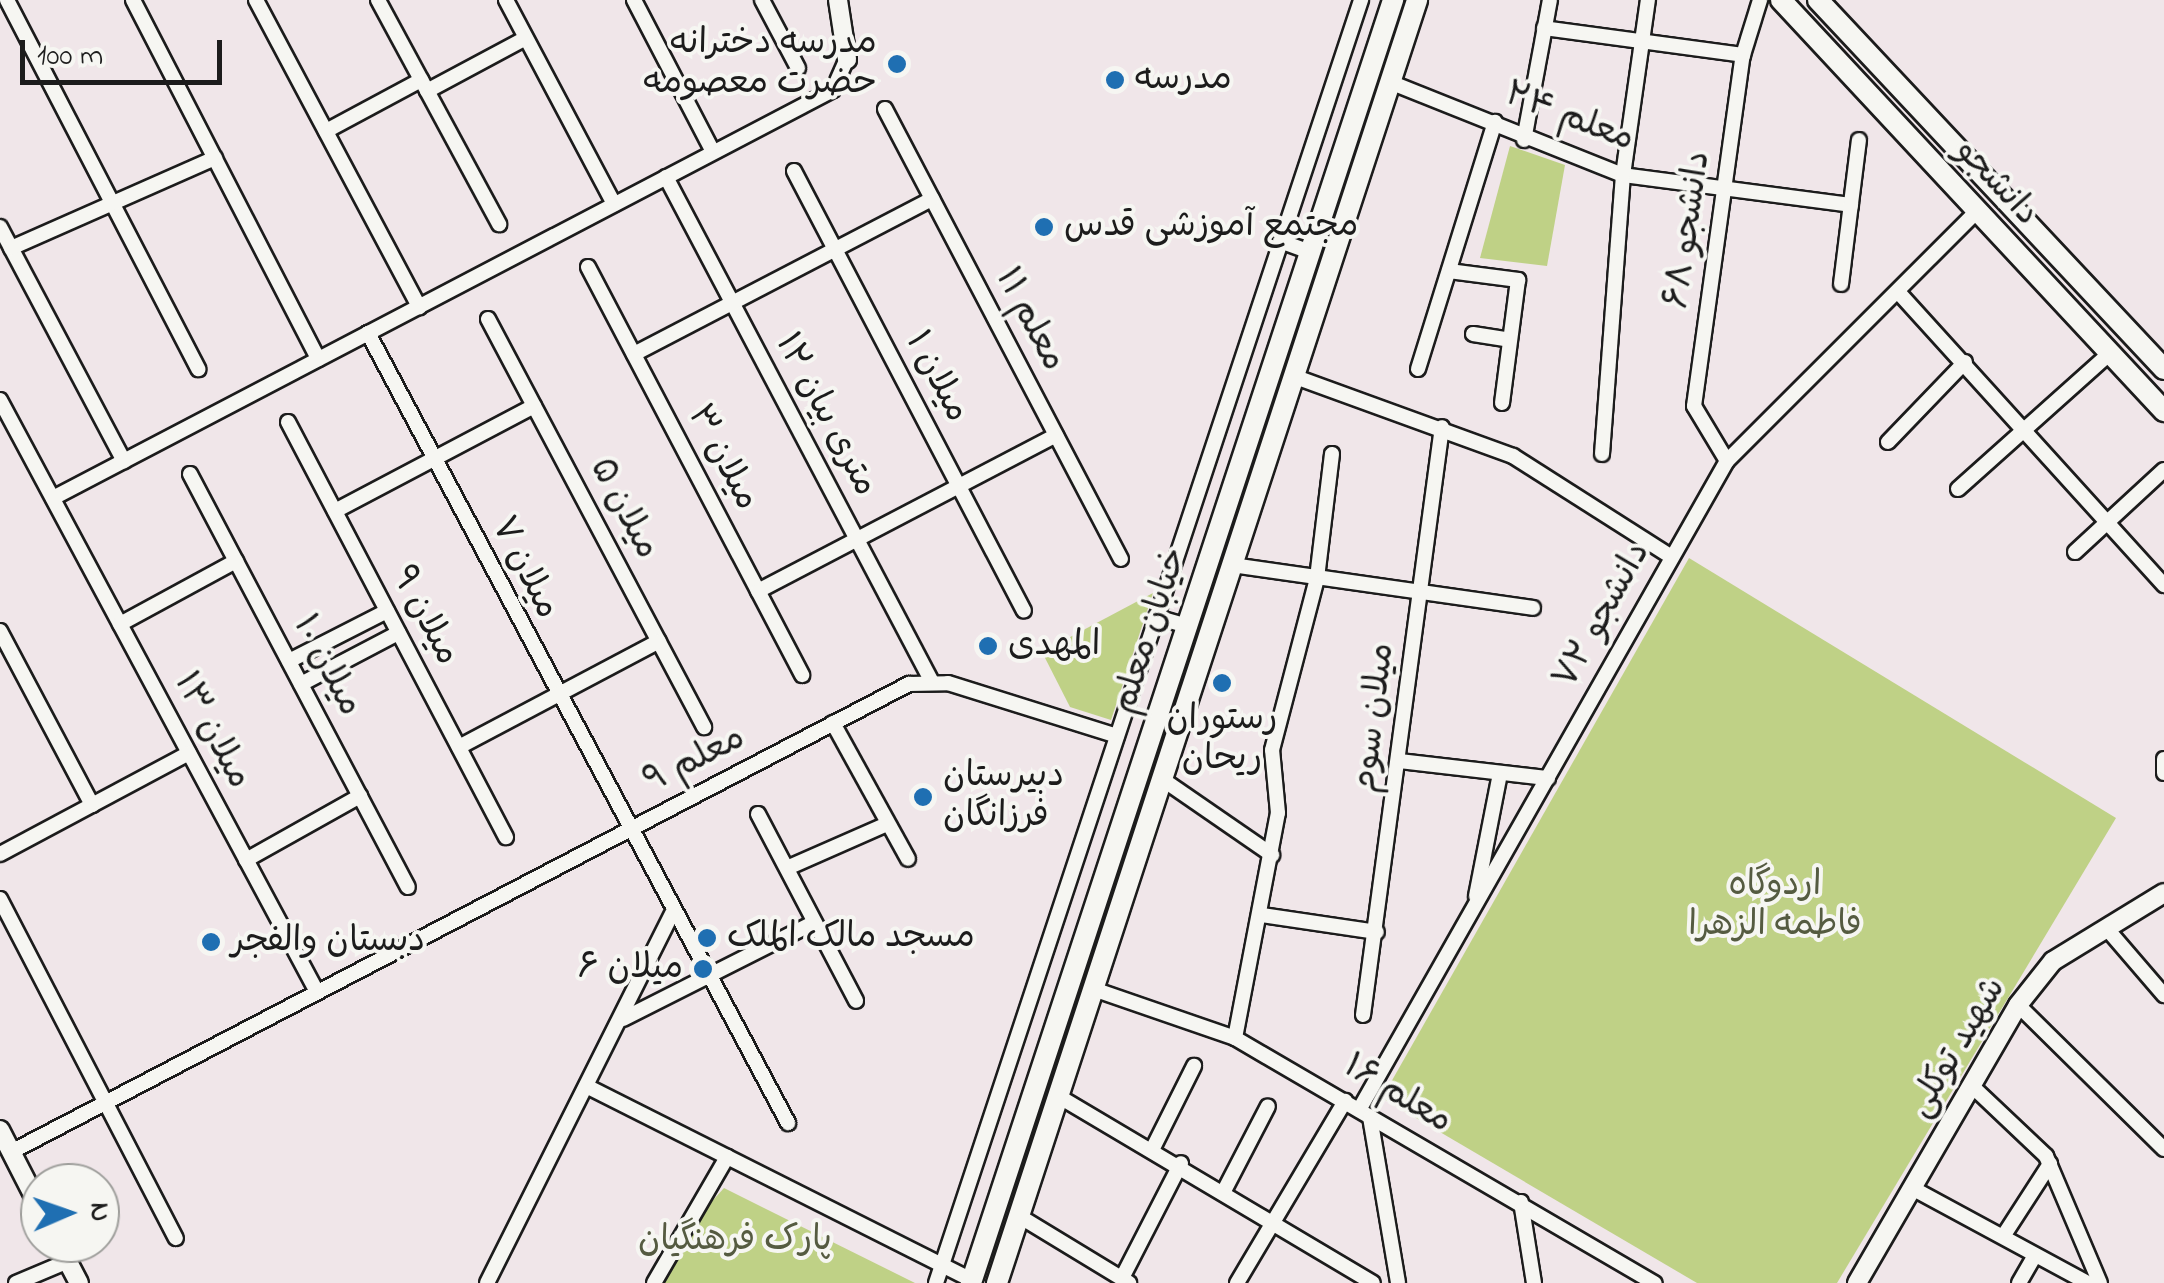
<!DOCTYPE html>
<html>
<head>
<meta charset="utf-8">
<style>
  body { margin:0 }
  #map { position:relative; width:2164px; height:1283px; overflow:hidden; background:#f0e6e9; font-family:"Indie Flower","Playpen Sans Arabic",sans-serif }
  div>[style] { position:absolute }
  .green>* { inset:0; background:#bfd186 }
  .roads { filter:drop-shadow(2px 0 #1c1c1c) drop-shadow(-2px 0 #1c1c1c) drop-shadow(0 2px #1c1c1c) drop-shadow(0 -2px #1c1c1c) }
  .minor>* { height:14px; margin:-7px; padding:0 7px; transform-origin:7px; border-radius:7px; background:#f6f6f2 }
  .tertiary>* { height:18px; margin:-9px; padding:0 9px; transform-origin:9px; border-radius:9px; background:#f6f6f2 }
  .secondary>* { height:20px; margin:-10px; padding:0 10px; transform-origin:10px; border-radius:10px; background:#f6f6f2 }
  .dots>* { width:28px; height:28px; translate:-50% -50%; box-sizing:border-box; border:5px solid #f6f6f2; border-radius:50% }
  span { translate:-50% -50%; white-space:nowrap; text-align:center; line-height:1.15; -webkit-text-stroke:8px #f6f6f2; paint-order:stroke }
  .poi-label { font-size:35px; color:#1c1c1c }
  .right { translate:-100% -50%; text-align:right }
  .left { translate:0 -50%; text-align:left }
  .street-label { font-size:35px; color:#1c1c1c }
  .park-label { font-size:35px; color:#555b41 }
  .north { position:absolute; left:20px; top:1163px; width:100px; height:100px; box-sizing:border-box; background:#f6f6f2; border:2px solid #9f9f9c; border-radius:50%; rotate:88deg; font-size:28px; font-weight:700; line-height:40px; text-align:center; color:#1c1c1c }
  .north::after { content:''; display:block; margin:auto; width:35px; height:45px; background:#1f6fb2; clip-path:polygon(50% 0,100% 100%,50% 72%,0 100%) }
  .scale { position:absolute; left:20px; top:40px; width:202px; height:45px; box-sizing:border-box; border:5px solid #1c1c1c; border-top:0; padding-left:12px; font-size:30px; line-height:35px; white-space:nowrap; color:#1c1c1c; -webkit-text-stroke:8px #f6f6f2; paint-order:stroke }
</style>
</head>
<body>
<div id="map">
  <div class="green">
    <div style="clip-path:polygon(1510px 146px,1565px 165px,1547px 266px,1480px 258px)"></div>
    <div style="clip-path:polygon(1689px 558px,2116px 818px,1837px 1283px,1697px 1283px,1382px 1098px)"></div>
    <div style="clip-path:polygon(1153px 593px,1111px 720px,1070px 707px,1042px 652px)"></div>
    <div style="clip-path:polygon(724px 1188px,915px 1283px,654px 1283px,677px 1240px)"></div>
  </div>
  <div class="roads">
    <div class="minor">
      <div style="left:7px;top:0;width:416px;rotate:62.6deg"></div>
      <div style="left:133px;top:0;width:404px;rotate:62.7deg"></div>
      <div style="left:256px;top:0;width:348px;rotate:62deg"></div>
      <div style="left:378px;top:0;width:255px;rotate:61.6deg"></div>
      <div style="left:506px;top:0;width:231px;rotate:62.1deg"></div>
      <div style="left:634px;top:0;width:171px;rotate:62.5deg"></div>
      <div style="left:762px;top:0;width:77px;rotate:62.1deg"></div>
      <div style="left:1544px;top:28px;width:201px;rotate:7.7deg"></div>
      <div style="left:1390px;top:82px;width:251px;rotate:21.8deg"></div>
      <div style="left:1623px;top:175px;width:230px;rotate:7.5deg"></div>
      <div style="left:427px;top:91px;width:112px;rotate:-28.2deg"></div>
      <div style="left:885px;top:109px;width:508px;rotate:62.33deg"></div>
      <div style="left:326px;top:131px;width:108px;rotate:-28.2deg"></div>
      <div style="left:1524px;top:140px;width:142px;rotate:-79.5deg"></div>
      <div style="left:794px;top:171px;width:496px;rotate:62.4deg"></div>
      <div style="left:666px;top:177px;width:569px;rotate:62.22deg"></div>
      <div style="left:0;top:227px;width:265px;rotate:62.1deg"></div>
      <div style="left:1280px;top:241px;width:32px;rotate:20deg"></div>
      <div style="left:11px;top:248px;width:223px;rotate:-23.8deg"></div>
      <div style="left:588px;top:267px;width:461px;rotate:62.3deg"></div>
      <div style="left:1449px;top:271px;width:70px;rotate:7.4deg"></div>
      <div style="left:1518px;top:280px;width:124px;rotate:97.4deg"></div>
      <div style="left:1841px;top:284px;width:145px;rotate:-82.9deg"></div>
      <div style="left:1900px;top:294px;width:393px;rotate:47.8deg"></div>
      <div style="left:488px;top:319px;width:462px;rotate:62.1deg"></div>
      <div style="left:368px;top:333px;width:895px;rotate:62deg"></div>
      <div style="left:1473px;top:334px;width:37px;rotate:9deg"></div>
      <div style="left:634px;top:354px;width:336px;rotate:-27.5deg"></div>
      <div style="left:1418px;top:369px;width:259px;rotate:-72.7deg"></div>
      <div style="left:1293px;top:376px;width:234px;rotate:20deg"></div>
      <div style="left:1513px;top:456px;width:186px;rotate:32.5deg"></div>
      <div style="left:0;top:400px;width:672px;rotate:61.83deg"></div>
      <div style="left:288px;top:422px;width:469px;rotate:62.3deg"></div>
      <div style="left:1888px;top:442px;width:111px;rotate:-46.1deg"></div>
      <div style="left:1602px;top:454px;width:280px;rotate:-85.7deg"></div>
      <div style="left:1623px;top:175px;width:177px;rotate:-81.9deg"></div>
      <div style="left:1727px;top:461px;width:64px;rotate:-121deg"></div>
      <div style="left:1694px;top:406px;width:354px;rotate:-82.1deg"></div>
      <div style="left:1743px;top:55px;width:58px;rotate:-72.8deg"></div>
      <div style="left:190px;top:474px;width:467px;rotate:62.2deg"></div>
      <div style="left:1958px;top:489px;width:204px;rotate:-41.8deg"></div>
      <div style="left:53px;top:498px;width:880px;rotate:-27.61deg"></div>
      <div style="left:833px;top:90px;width:34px;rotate:-66deg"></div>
      <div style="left:335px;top:511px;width:225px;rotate:-27.8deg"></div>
      <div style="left:2075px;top:552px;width:121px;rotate:-42.7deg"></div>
      <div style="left:1232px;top:565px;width:304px;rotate:8.1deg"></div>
      <div style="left:758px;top:591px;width:336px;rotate:-27.6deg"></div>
      <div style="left:1156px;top:617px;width:32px;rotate:16deg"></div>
      <div style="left:120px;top:624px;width:132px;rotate:-28.5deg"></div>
      <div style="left:0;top:631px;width:197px;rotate:62.1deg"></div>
      <div style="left:289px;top:661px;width:110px;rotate:-27deg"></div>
      <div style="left:301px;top:684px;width:110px;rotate:-27.7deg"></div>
      <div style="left:833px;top:723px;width:155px;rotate:61.1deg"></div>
      <div style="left:459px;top:747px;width:226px;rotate:-27.9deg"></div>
      <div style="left:2164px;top:759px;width:14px;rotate:90deg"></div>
      <div style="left:1400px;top:761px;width:149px;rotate:6.6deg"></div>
      <div style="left:1162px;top:779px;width:134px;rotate:34.6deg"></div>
      <div style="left:758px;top:814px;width:211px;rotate:62.3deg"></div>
      <div style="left:0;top:854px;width:214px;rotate:-28.1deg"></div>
      <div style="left:246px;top:860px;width:131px;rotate:-29.3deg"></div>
      <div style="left:787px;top:868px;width:109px;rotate:-23.7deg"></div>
      <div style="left:1476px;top:896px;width:124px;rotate:-78.9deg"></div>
      <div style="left:0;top:899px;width:382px;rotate:62.6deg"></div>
      <div style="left:1262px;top:915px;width:116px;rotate:8.4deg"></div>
      <div style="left:2108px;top:930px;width:86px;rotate:49.3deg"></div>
      <div style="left:1093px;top:989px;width:150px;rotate:19deg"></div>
      <div style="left:1235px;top:1038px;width:486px;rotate:30.3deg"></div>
      <div style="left:2018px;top:1005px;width:205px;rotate:44.6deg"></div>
      <div style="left:1363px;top:1015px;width:593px;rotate:-82.35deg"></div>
      <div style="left:623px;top:1019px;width:213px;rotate:-26.8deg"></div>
      <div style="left:1235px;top:1038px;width:229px;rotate:-79.2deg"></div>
      <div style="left:1278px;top:813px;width:63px;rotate:-95.4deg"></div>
      <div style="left:1272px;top:750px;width:178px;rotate:-75.3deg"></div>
      <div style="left:1317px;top:578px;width:125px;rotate:-83.1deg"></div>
      <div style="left:1972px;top:1086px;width:102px;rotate:43.4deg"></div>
      <div style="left:2046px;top:1156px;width:138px;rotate:67deg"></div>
      <div style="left:590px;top:1088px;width:428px;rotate:26.7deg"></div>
      <div style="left:1058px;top:1096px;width:366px;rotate:30.7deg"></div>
      <div style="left:1359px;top:1110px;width:746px;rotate:-60.45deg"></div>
      <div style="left:1727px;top:461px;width:354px;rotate:-45deg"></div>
      <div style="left:1370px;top:1117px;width:168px;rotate:80.4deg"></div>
      <div style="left:1153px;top:1148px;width:92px;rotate:-63.4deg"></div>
      <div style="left:11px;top:1152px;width:1013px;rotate:-27.53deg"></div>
      <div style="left:909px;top:684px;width:39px;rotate:-1deg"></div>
      <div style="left:948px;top:683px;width:177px;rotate:17.4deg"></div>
      <div style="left:1912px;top:1188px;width:200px;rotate:28.4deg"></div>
      <div style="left:1225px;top:1189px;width:93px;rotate:-62.6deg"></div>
      <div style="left:1521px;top:1202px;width:82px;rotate:80.9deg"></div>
      <div style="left:1019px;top:1216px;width:129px;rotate:31.3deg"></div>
      <div style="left:2004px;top:1235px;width:85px;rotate:-57.1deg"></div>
      <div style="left:1122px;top:1278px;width:129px;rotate:-62.8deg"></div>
      <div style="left:16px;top:1283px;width:56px;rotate:-22.9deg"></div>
      <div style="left:487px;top:1283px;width:414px;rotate:-63.4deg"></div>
      <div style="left:654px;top:1283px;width:146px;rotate:-59.9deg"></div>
      <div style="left:936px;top:1283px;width:1352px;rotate:-71.67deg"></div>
      <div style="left:1237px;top:1283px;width:212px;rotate:-59.3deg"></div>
      <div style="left:2019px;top:1283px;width:32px;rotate:-60deg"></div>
    </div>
    <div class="tertiary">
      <div style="left:838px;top:0;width:60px;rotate:81.3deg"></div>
      <div style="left:0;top:1130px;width:88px;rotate:62.9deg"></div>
      <div style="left:58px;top:1243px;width:45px;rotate:62.3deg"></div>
      <div style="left:1857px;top:1283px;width:321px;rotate:-59.9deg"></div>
      <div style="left:2018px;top:1005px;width:56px;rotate:-51.5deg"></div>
      <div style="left:2053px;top:961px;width:130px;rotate:-31.5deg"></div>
    </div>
    <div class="secondary">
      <div style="left:1781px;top:0;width:562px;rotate:47.02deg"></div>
      <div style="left:1818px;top:0;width:506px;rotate:46.84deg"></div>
      <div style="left:971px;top:1283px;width:1351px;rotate:-71.79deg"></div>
      <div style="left:997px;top:1283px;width:1350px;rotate:-71.87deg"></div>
    </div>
  </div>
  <div class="dots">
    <div style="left:897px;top:64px;background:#1f6fb2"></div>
    <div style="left:1115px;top:80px;background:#1f6fb2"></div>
    <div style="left:1044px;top:227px;background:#1f6fb2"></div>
    <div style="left:988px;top:646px;background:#1f6fb2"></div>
    <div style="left:1222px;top:683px;background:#1f6fb2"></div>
    <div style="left:923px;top:797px;background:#1f6fb2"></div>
    <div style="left:707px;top:938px;background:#1f6fb2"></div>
    <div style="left:211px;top:942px;background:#1f6fb2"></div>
    <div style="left:703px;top:969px;background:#1f6fb2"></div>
  </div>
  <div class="poi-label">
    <span class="right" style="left:877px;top:64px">مدرسه دخترانه<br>حضرت معصومه</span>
    <span class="left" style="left:1135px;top:80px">مدرسه</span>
    <span class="left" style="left:1064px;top:227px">مجتمع آموزشی قدس</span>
    <span class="left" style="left:1008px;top:646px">المهدی</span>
    <span style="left:1222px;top:740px">رستوران<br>ریحان</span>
    <span class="left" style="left:943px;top:797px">دبیرستان<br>فرزانگان</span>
    <span class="left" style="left:727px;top:938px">مسجد مالک الملک</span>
    <span class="left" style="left:231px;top:942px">دبستان والفجر</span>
    <span class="right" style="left:683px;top:969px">میلان ۶</span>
  </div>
  <div class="street-label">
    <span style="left:1569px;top:118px;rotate:21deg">معلم ۲۴</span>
    <span style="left:1996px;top:183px;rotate:47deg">دانشجو</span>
    <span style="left:1689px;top:230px;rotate:-82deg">دانشجو ۶۸</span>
    <span style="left:1029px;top:320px;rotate:62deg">معلم ۱۱</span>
    <span style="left:936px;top:377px;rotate:62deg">میلان ۱</span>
    <span style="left:825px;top:415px;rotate:62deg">۱۲ متری بیان</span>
    <span style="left:722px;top:458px;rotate:62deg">میلان ۳</span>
    <span style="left:623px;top:509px;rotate:62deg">میلان ۵</span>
    <span style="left:524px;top:568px;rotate:63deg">میلان ۷</span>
    <span style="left:424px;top:616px;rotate:62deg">میلان ۹</span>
    <span style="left:1603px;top:616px;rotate:-61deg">دانشجو ۷۲</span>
    <span style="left:1151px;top:631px;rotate:-72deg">خیابان معلم</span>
    <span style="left:326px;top:666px;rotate:62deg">میلان ۱۰</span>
    <span style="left:1375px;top:718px;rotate:-83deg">میلان سوم</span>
    <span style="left:211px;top:731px;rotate:62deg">میلان ۱۳</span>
    <span style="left:695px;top:761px;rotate:-27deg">معلم ۹</span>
    <span style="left:1958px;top:1048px;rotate:-59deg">شهید توکلی</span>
    <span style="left:1397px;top:1095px;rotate:31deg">معلم ۱۶</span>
  </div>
  <div class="park-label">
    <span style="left:1775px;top:906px">اردوگاه<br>فاطمه الزهرا</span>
    <span style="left:735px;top:1241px">پارک فرهنگیان</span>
  </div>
  <div class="north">N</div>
  <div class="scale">100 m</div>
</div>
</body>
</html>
